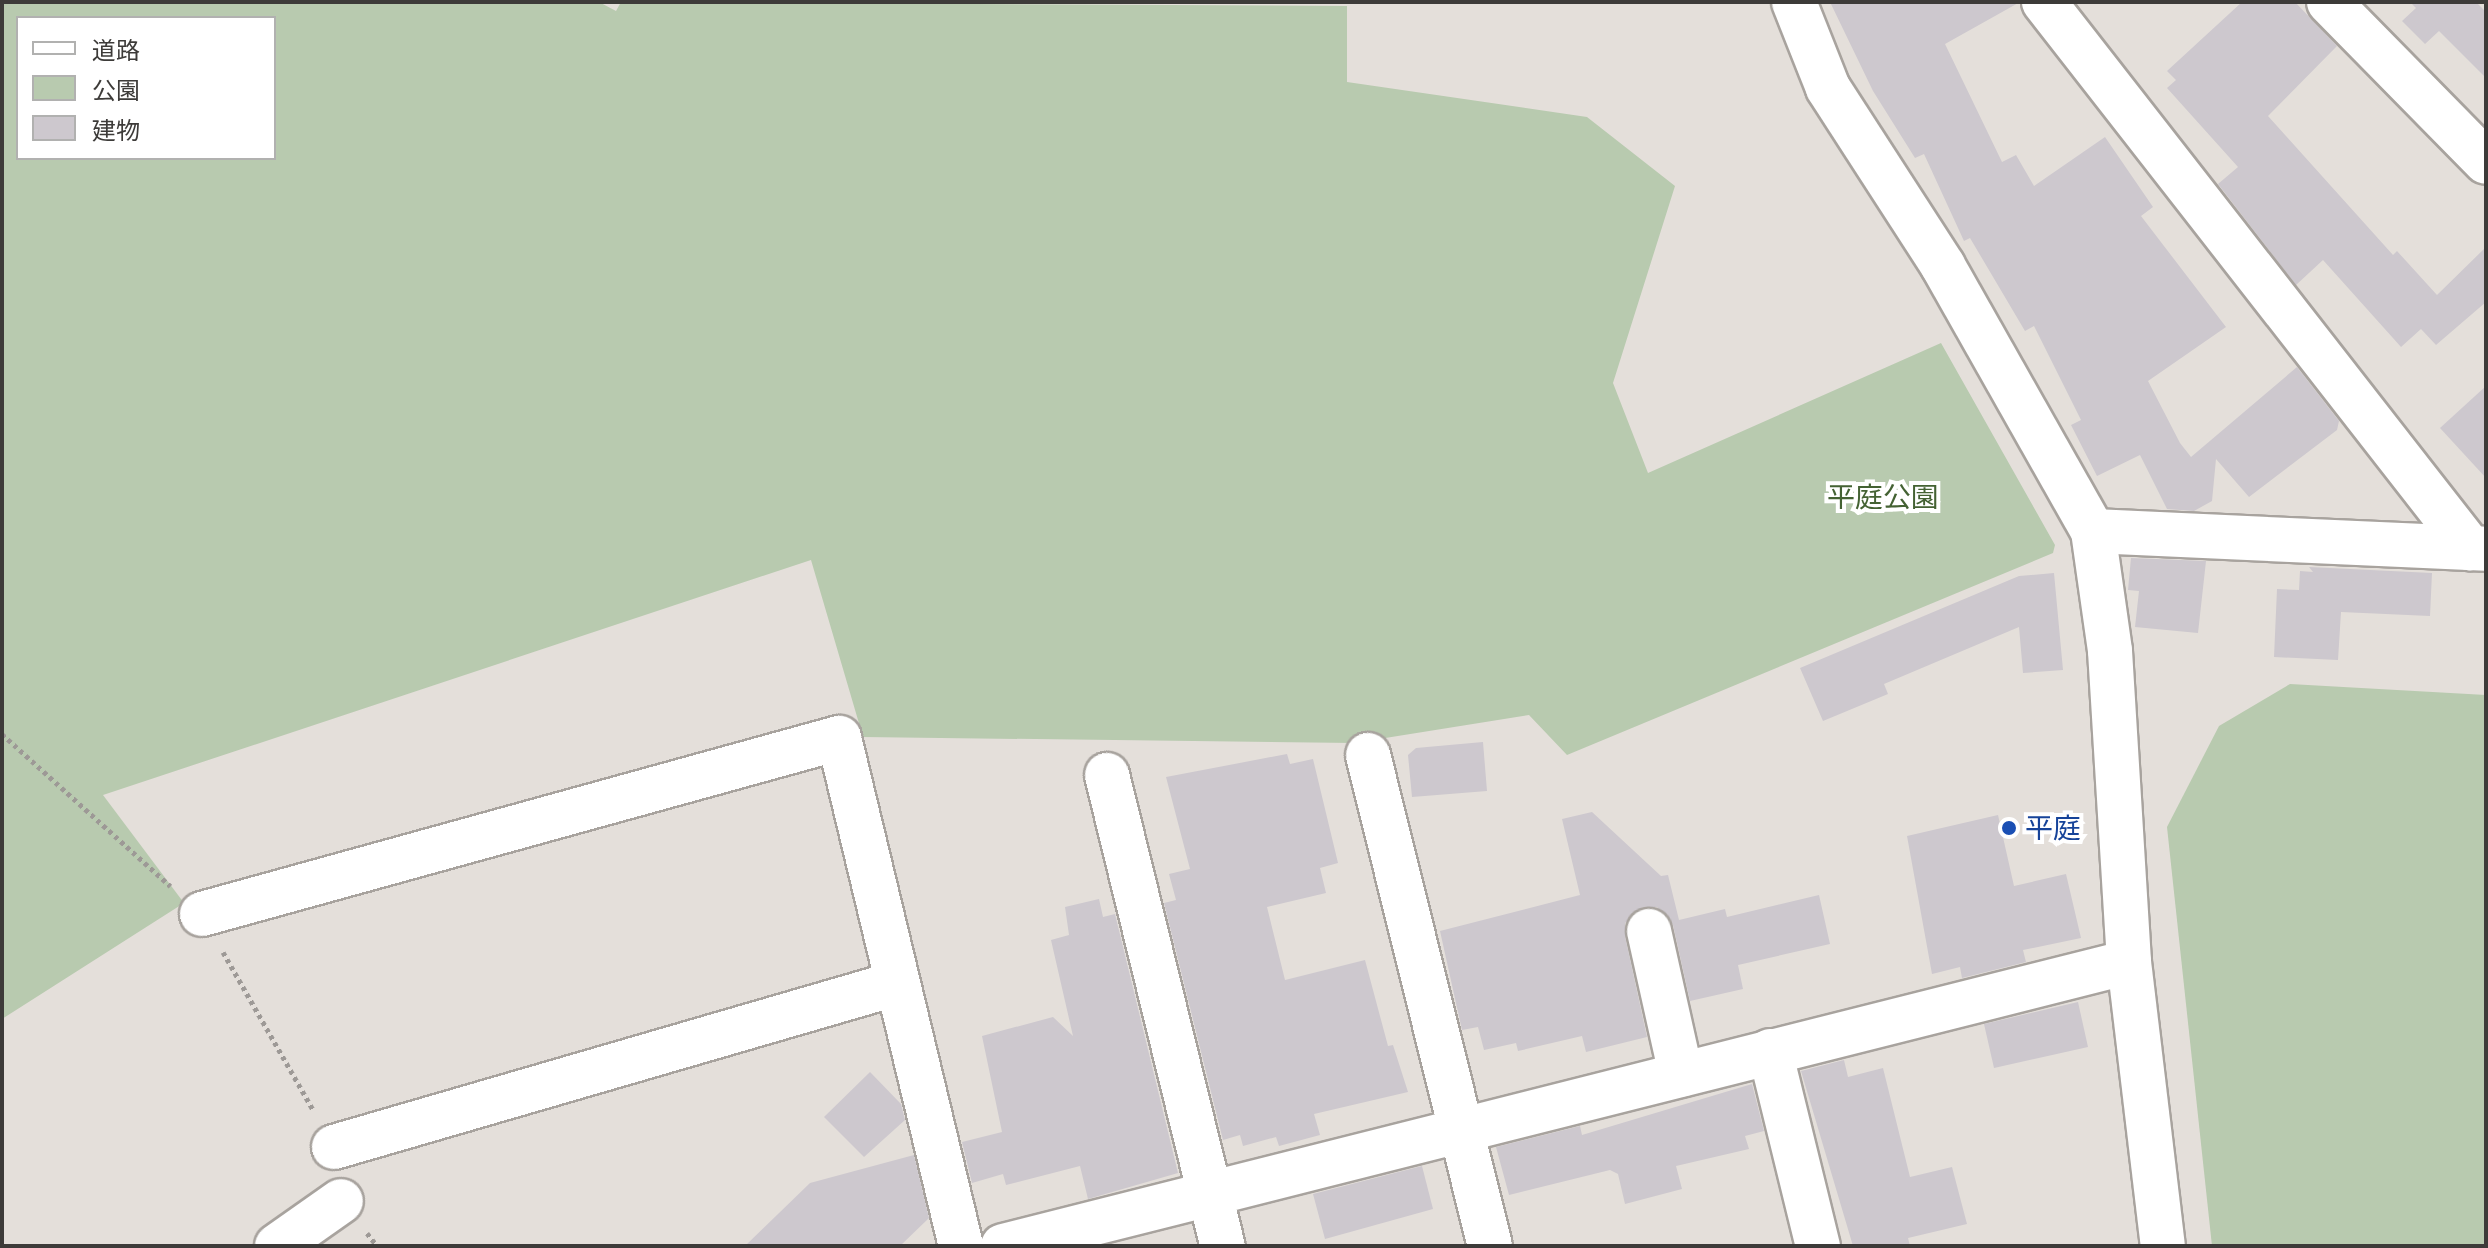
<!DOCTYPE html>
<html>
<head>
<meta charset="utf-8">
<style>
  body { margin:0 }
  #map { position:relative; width:2488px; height:1248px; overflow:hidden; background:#e4dfda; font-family:"IBM Plex Sans","Noto Sans JP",sans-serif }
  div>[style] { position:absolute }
  .green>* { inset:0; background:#b8caaf }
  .building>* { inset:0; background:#cdc8ce }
  .path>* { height:5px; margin-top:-2.5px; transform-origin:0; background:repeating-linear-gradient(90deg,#9d9996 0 4px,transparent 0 8px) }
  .roads { filter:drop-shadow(2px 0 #a8a39e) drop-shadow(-2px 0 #a8a39e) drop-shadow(0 2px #a8a39e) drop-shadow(0 -2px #a8a39e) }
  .minor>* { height:44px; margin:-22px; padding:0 22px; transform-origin:22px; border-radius:22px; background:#fff }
  .tertiary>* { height:44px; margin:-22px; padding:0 22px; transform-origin:22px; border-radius:22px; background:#fff }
  .dots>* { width:22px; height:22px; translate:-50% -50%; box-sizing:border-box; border:4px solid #fff; border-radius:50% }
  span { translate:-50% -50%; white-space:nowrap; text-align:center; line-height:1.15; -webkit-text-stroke:8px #fff; paint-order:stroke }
  .park-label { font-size:28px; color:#446233 }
  .transit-label { font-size:28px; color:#164399 }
  .left { translate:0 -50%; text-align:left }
  .frame { position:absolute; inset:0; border:4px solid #3d3b39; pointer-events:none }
  .legend { position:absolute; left:16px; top:16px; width:260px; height:144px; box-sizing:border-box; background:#fff; border:2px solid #b1b1b0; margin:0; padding:10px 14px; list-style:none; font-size:24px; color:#3d3b39 }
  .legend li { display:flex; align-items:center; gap:16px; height:40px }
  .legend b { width:40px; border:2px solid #b1b1b0 }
</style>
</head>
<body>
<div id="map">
  <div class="green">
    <div style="clip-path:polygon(evenodd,2px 2px,599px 2px,616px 11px,621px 2px,1347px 6px,1347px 82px,1587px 117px,1675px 186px,1613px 383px,1648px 473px,1941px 343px,2055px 545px,2053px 553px,1567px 755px,1529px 715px,1354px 743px,863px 737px,811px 560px,103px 795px,184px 903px,2px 1019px,2px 2px,18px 18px,274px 18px,274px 158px,18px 158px,18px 18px)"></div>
    <div style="clip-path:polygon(2290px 684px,2486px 695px,2486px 1246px,2212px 1246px,2167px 827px,2219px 726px)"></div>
  </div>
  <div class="building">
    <div style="clip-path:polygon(1830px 2px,2020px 2px,1945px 44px,2002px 162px,2016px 155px,2034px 186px,2105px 137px,2153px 207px,2141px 216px,2226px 327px,2148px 381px,2180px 443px,2191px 457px,2297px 367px,2339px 421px,2337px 430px,2249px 497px,2216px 459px,2212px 501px,2194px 511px,2167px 509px,2140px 455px,2097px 476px,2071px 425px,2081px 420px,2034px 326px,2025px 331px,1970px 238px,1964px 241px,1924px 154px,1915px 158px,1873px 91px)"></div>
    <div style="clip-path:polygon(2242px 2px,2295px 2px,2337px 46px,2268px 116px,2393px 255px,2397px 251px,2437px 295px,2486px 247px,2486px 302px,2436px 345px,2421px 329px,2401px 347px,2323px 260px,2296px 285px,2218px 184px,2238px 167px,2167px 88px,2176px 80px,2167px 71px)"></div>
    <div style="clip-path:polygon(2410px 2px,2476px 2px,2486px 12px,2486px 78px,2439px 31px,2425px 44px,2402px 21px,2416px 8px)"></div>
    <div style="clip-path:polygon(2486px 386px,2486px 478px,2440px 428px)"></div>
    <div style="clip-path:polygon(2131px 558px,2206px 561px,2198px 633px,2135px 627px,2139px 591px,2128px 590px)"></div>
    <div style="clip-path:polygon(2309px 567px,2432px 573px,2430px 616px,2341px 612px,2338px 660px,2274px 657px,2277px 589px,2299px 590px,2300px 571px,2313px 572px)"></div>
    <div style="clip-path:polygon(2054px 573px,2063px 670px,2023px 673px,2019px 627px,1884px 684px,1888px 694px,1823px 721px,1800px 668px,2019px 576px)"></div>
    <div style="clip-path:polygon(1483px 742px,1487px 791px,1412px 797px,1408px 755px,1416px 748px)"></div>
    <div style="clip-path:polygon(1287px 754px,1290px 764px,1313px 759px,1338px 863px,1320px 868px,1326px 893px,1267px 907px,1285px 980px,1365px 960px,1388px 1046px,1393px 1045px,1408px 1092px,1314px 1114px,1320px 1135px,1279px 1146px,1276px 1137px,1243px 1146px,1240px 1135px,1223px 1140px,1164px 903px,1176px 900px,1169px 874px,1190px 869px,1166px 777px)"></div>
    <div style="clip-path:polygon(1592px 812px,1661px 876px,1668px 875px,1679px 920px,1725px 909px,1727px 917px,1819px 895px,1830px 944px,1738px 965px,1743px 989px,1690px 1001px,1673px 925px,1657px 907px,1643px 907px,1625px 923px,1625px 936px,1647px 1037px,1586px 1052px,1582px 1036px,1518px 1051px,1516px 1043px,1484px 1050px,1478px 1027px,1462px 1030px,1440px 931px,1580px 895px,1562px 819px)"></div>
    <div style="clip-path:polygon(1998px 815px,2014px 886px,2066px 874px,2081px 938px,2023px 950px,2026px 962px,1962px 978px,1960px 967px,1932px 974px,1907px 836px)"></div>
    <div style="clip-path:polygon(1099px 899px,1103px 917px,1115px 914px,1178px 1173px,1088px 1199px,1080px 1166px,1006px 1185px,1003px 1174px,972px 1183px,962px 1142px,1002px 1132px,982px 1036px,1053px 1017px,1073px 1036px,1051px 940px,1069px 935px,1065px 907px)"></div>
    <div style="clip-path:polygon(2078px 1002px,2088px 1047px,1994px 1068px,1984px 1024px)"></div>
    <div style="clip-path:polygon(1844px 1060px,1848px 1077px,1883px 1068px,1910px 1177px,1952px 1167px,1967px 1224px,1908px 1238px,1910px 1246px,1853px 1246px,1801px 1071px)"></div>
    <div style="clip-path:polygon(870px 1072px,901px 1104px,905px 1120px,864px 1157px,824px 1117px)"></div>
    <div style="clip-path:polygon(1752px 1084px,1764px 1131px,1745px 1136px,1749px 1149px,1676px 1166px,1682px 1189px,1625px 1204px,1618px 1174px,1610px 1170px,1509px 1195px,1496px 1147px,1580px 1126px,1582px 1135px)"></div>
    <div style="clip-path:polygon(914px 1155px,929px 1218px,900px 1246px,745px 1246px,810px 1183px)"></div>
    <div style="clip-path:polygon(1422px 1166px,1433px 1209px,1325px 1239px,1313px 1194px)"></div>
  </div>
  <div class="path">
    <div style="left:2px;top:734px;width:227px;rotate:42.1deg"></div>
    <div style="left:223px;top:952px;width:182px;rotate:60.3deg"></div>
    <div style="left:367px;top:1233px;width:16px;rotate:52deg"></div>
  </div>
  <div class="roads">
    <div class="minor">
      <div style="left:2044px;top:2px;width:693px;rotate:52.04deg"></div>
      <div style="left:2329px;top:2px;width:224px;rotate:45.5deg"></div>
      <div style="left:2093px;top:531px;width:393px;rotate:2.6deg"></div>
      <div style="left:1368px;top:755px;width:506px;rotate:76.05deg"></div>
      <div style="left:1107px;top:775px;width:485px;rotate:76.2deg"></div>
      <div style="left:202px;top:914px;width:661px;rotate:-15.45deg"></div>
      <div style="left:839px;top:738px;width:522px;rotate:76.5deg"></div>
      <div style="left:1649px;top:931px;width:147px;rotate:77.4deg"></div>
      <div style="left:1770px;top:1051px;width:201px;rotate:76.2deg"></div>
      <div style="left:334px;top:1147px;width:587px;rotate:-16.21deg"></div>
      <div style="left:277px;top:1246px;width:78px;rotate:-35.1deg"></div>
      <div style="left:1003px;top:1246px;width:1161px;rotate:-14.16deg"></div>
    </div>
    <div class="tertiary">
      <div style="left:1794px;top:2px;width:92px;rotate:68.4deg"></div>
      <div style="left:1828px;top:88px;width:212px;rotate:57.1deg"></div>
      <div style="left:1943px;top:266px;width:305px;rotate:60.5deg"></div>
      <div style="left:2093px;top:531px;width:121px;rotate:81.9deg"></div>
      <div style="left:2110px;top:651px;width:312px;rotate:86.5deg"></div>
      <div style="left:2129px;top:962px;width:286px;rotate:83.2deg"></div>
    </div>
  </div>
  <div class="dots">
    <div style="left:2009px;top:828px;background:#1a4fb4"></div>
  </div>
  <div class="park-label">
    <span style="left:1883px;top:497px">平庭公園</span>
  </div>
  <div class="transit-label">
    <span class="left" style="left:2025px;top:828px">平庭</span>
  </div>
  <div class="frame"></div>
  <ul class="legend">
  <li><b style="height:10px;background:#fff"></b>道路</li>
  <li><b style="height:22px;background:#b8caaf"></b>公園</li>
  <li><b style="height:22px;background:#cdc8ce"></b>建物</li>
  </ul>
</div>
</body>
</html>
